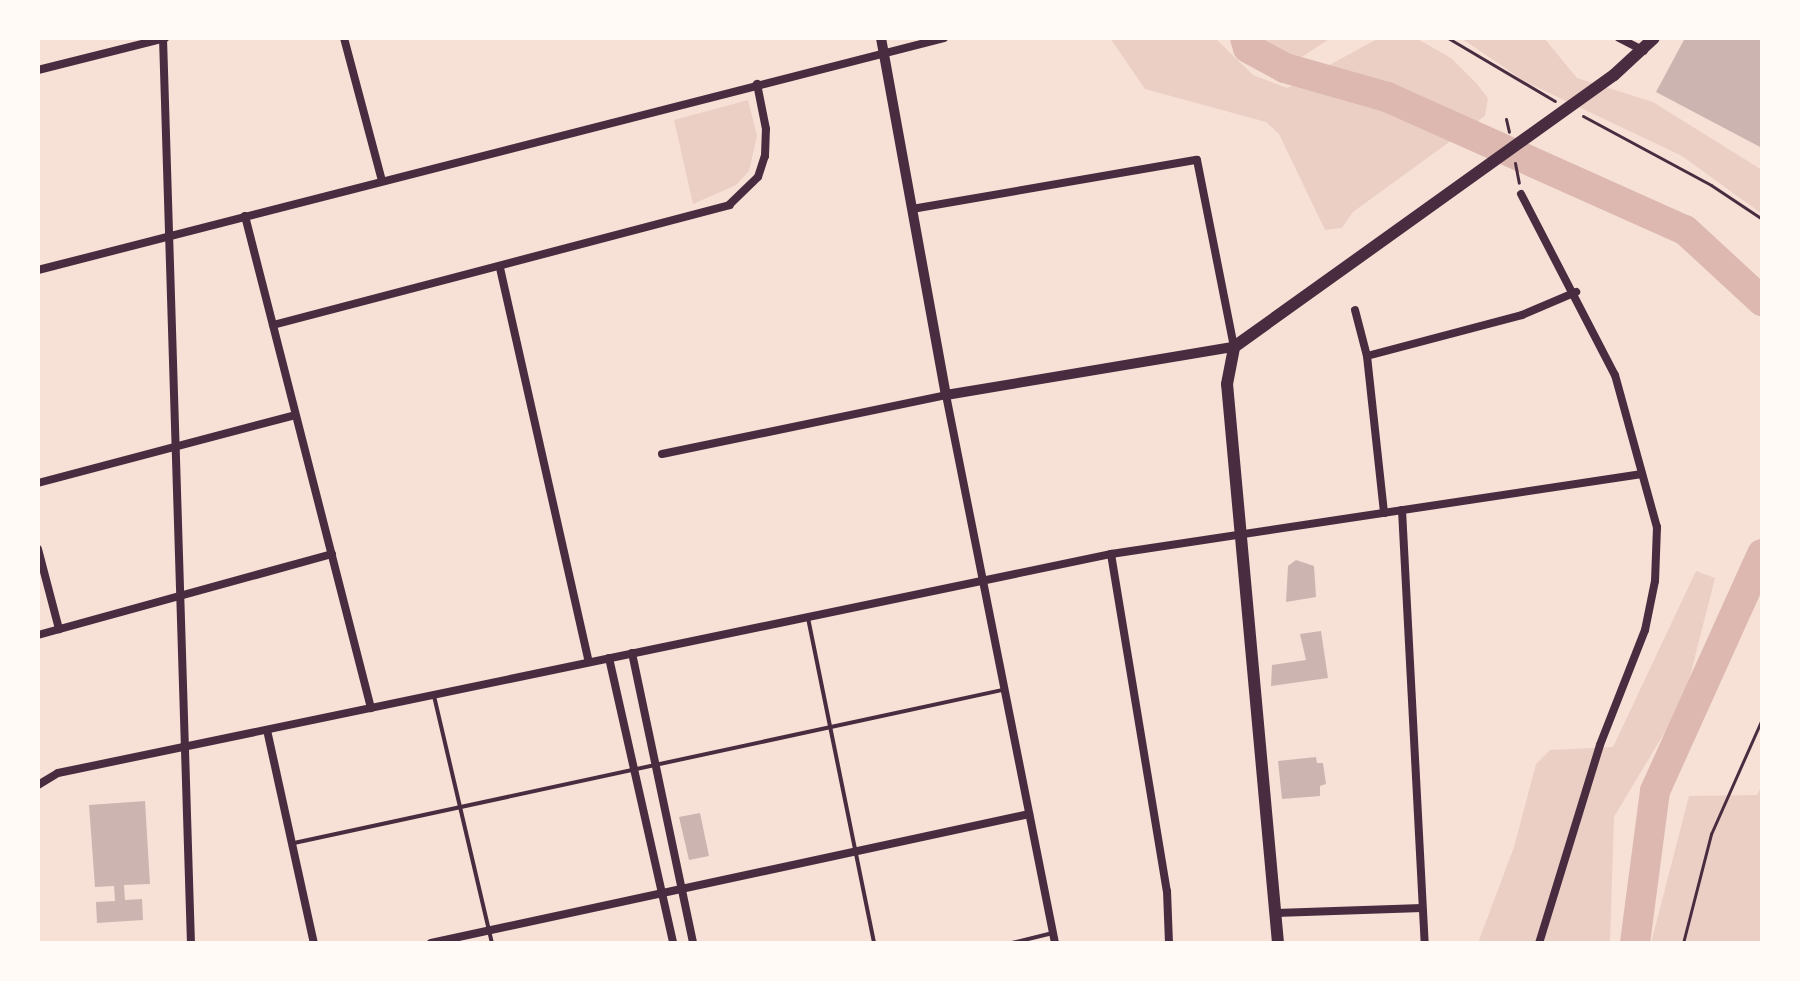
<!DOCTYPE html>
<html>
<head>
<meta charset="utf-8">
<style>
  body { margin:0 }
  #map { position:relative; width:1800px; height:981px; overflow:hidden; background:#f7e1d7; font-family:Arial,sans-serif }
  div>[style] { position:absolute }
  .green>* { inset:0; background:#ebcfc5 }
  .river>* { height:30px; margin:-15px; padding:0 15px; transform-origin:15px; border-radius:15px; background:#dcb8b0 }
  .building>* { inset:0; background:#ccb4b1 }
  .path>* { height:3px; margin:-1.5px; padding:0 1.5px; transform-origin:1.5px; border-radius:1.5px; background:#4a2c40 }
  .service>* { height:4px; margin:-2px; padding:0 2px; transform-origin:2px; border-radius:2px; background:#4a2c40 }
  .minor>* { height:8px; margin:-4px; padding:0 4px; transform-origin:4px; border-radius:4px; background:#4a2c40 }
  .tertiary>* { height:10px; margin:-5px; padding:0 5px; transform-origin:5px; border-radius:5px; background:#4a2c40 }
  .primary>* { height:12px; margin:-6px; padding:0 6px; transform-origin:6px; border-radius:6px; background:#4a2c40 }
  span { translate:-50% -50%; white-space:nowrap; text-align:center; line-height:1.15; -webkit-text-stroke:6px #fffaf5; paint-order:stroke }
  .frame { position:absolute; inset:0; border:40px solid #fffaf5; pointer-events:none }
</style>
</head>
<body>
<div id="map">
  <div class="green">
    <div style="clip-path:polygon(1110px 38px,1215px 38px,1253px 75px,1287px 88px,1379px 38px,1416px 38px,1451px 58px,1477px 84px,1488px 98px,1485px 116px,1353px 212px,1342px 228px,1325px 230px,1279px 134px,1266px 122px,1145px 89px)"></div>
    <div style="clip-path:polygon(1245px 38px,1331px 38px,1285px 68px,1248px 48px)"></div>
    <div style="clip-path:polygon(1461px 38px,1544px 38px,1577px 78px,1653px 102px,1762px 170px,1762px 214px,1682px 156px,1524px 81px)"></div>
    <div style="clip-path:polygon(748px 100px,757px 136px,749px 171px,736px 185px,693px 204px,674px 120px)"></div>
    <div style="clip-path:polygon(1696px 571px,1715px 578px,1684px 700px,1614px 817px,1610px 943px,1478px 943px,1514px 847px,1536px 764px,1550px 750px,1613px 747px)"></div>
    <div style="clip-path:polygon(1762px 785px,1762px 943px,1651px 943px,1689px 796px,1757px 795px)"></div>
  </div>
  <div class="river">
    <div style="left:1245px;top:38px;width:10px;rotate:73deg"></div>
    <div style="left:1248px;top:48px;width:42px;rotate:28.4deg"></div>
    <div style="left:1285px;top:68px;width:106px;rotate:15.9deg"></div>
    <div style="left:1387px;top:97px;width:326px;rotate:24.1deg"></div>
    <div style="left:1685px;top:230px;width:105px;rotate:42.7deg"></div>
    <div style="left:1635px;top:943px;width:153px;rotate:-82.5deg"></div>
    <div style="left:1655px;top:791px;width:260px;rotate:-65.7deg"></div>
  </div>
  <div class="building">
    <div style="clip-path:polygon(1685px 38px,1762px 38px,1762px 148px,1656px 92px)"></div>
    <div style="clip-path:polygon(1296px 560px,1314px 566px,1316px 597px,1286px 602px,1288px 566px)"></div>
    <div style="clip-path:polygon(1321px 631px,1328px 678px,1271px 686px,1272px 665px,1306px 660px,1300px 634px)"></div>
    <div style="clip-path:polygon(1316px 757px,1317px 763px,1323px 763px,1326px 784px,1320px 786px,1320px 796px,1282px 799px,1278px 761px)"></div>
    <div style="clip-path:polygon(145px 801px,150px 884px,124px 885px,125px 900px,142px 899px,143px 920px,97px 923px,96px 902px,115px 901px,114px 886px,95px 887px,89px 805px)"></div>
    <div style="clip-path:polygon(700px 813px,709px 856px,689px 860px,679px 817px)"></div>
  </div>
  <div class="path">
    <div style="left:1448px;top:38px;width:124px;rotate:30.5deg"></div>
    <div style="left:1583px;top:116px;width:145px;rotate:28.3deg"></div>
    <div style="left:1711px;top:185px;width:61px;rotate:33.7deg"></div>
    <div style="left:1506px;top:119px;width:13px;rotate:77deg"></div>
    <div style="left:1515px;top:163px;width:20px;rotate:79deg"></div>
    <div style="left:1683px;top:943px;width:113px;rotate:-75.6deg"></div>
    <div style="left:1711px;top:834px;width:126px;rotate:-66.1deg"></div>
  </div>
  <div class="service">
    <div style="left:808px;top:618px;width:332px;rotate:78.5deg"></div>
    <div style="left:434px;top:696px;width:254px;rotate:76.8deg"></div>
    <div style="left:294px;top:843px;width:724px;rotate:-12.19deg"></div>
    <div style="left:1012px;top:943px;width:42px;rotate:-13.7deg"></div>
  </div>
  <div class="minor">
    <div style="left:163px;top:38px;width:905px;rotate:88.23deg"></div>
    <div style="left:344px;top:38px;width:148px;rotate:75.1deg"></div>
    <div style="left:1619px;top:38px;width:28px;rotate:27deg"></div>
    <div style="left:38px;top:70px;width:131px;rotate:-14.1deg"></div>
    <div style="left:1521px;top:194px;width:204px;rotate:62.6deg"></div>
    <div style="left:1615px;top:375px;width:158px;rotate:74.6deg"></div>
    <div style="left:1657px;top:527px;width:54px;rotate:92.1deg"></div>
    <div style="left:1655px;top:581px;width:50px;rotate:101.5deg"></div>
    <div style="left:1645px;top:630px;width:123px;rotate:111.4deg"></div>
    <div style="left:1600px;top:745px;width:207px;rotate:107.1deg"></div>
    <div style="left:912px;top:209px;width:289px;rotate:-9.8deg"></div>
    <div style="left:1197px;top:160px;width:191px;rotate:78.8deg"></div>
    <div style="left:245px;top:216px;width:508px;rotate:75.64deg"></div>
    <div style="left:500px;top:268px;width:404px;rotate:77.3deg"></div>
    <div style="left:38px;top:270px;width:935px;rotate:-14.36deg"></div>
    <div style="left:1355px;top:310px;width:48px;rotate:75.4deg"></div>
    <div style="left:1367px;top:356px;width:158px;rotate:83.8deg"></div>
    <div style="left:273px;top:325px;width:472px;rotate:-14.7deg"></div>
    <div style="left:729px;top:205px;width:40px;rotate:-44deg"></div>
    <div style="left:758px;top:177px;width:22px;rotate:-72deg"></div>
    <div style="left:765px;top:156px;width:27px;rotate:-88deg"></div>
    <div style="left:766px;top:129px;width:46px;rotate:-101.3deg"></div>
    <div style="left:1367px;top:356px;width:160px;rotate:-14.8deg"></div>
    <div style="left:1522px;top:315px;width:59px;rotate:-23.1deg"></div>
    <div style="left:662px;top:454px;width:290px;rotate:-11.7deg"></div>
    <div style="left:946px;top:395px;width:559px;rotate:78.75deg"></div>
    <div style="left:38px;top:483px;width:266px;rotate:-14.8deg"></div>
    <div style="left:1402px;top:510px;width:434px;rotate:87deg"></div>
    <div style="left:38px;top:549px;width:83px;rotate:75.3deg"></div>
    <div style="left:1111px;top:554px;width:342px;rotate:80.6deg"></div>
    <div style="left:1167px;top:891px;width:52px;rotate:87.8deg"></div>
    <div style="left:38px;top:635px;width:305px;rotate:-15.4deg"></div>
    <div style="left:632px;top:653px;width:296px;rotate:78.1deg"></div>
    <div style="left:609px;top:658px;width:292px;rotate:77.3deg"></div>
    <div style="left:267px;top:730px;width:218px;rotate:77.6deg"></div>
    <div style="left:38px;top:785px;width:23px;rotate:-31deg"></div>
    <div style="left:58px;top:773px;width:1076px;rotate:-11.75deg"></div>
    <div style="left:1111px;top:554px;width:537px;rotate:-8.57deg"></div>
    <div style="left:1276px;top:913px;width:146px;rotate:-2deg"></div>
    <div style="left:431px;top:943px;width:612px;rotate:-12.17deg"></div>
  </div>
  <div class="tertiary">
    <div style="left:881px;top:38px;width:363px;rotate:79.7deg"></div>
    <div style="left:946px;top:395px;width:292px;rotate:-9.5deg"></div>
  </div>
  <div class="primary">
    <div style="left:1278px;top:943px;width:561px;rotate:-95.21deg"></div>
    <div style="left:1227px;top:384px;width:38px;rotate:-79deg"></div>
    <div style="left:1234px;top:347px;width:467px;rotate:-35.6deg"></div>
    <div style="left:1614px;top:75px;width:54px;rotate:-42.8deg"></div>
  </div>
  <div class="frame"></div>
</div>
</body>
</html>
